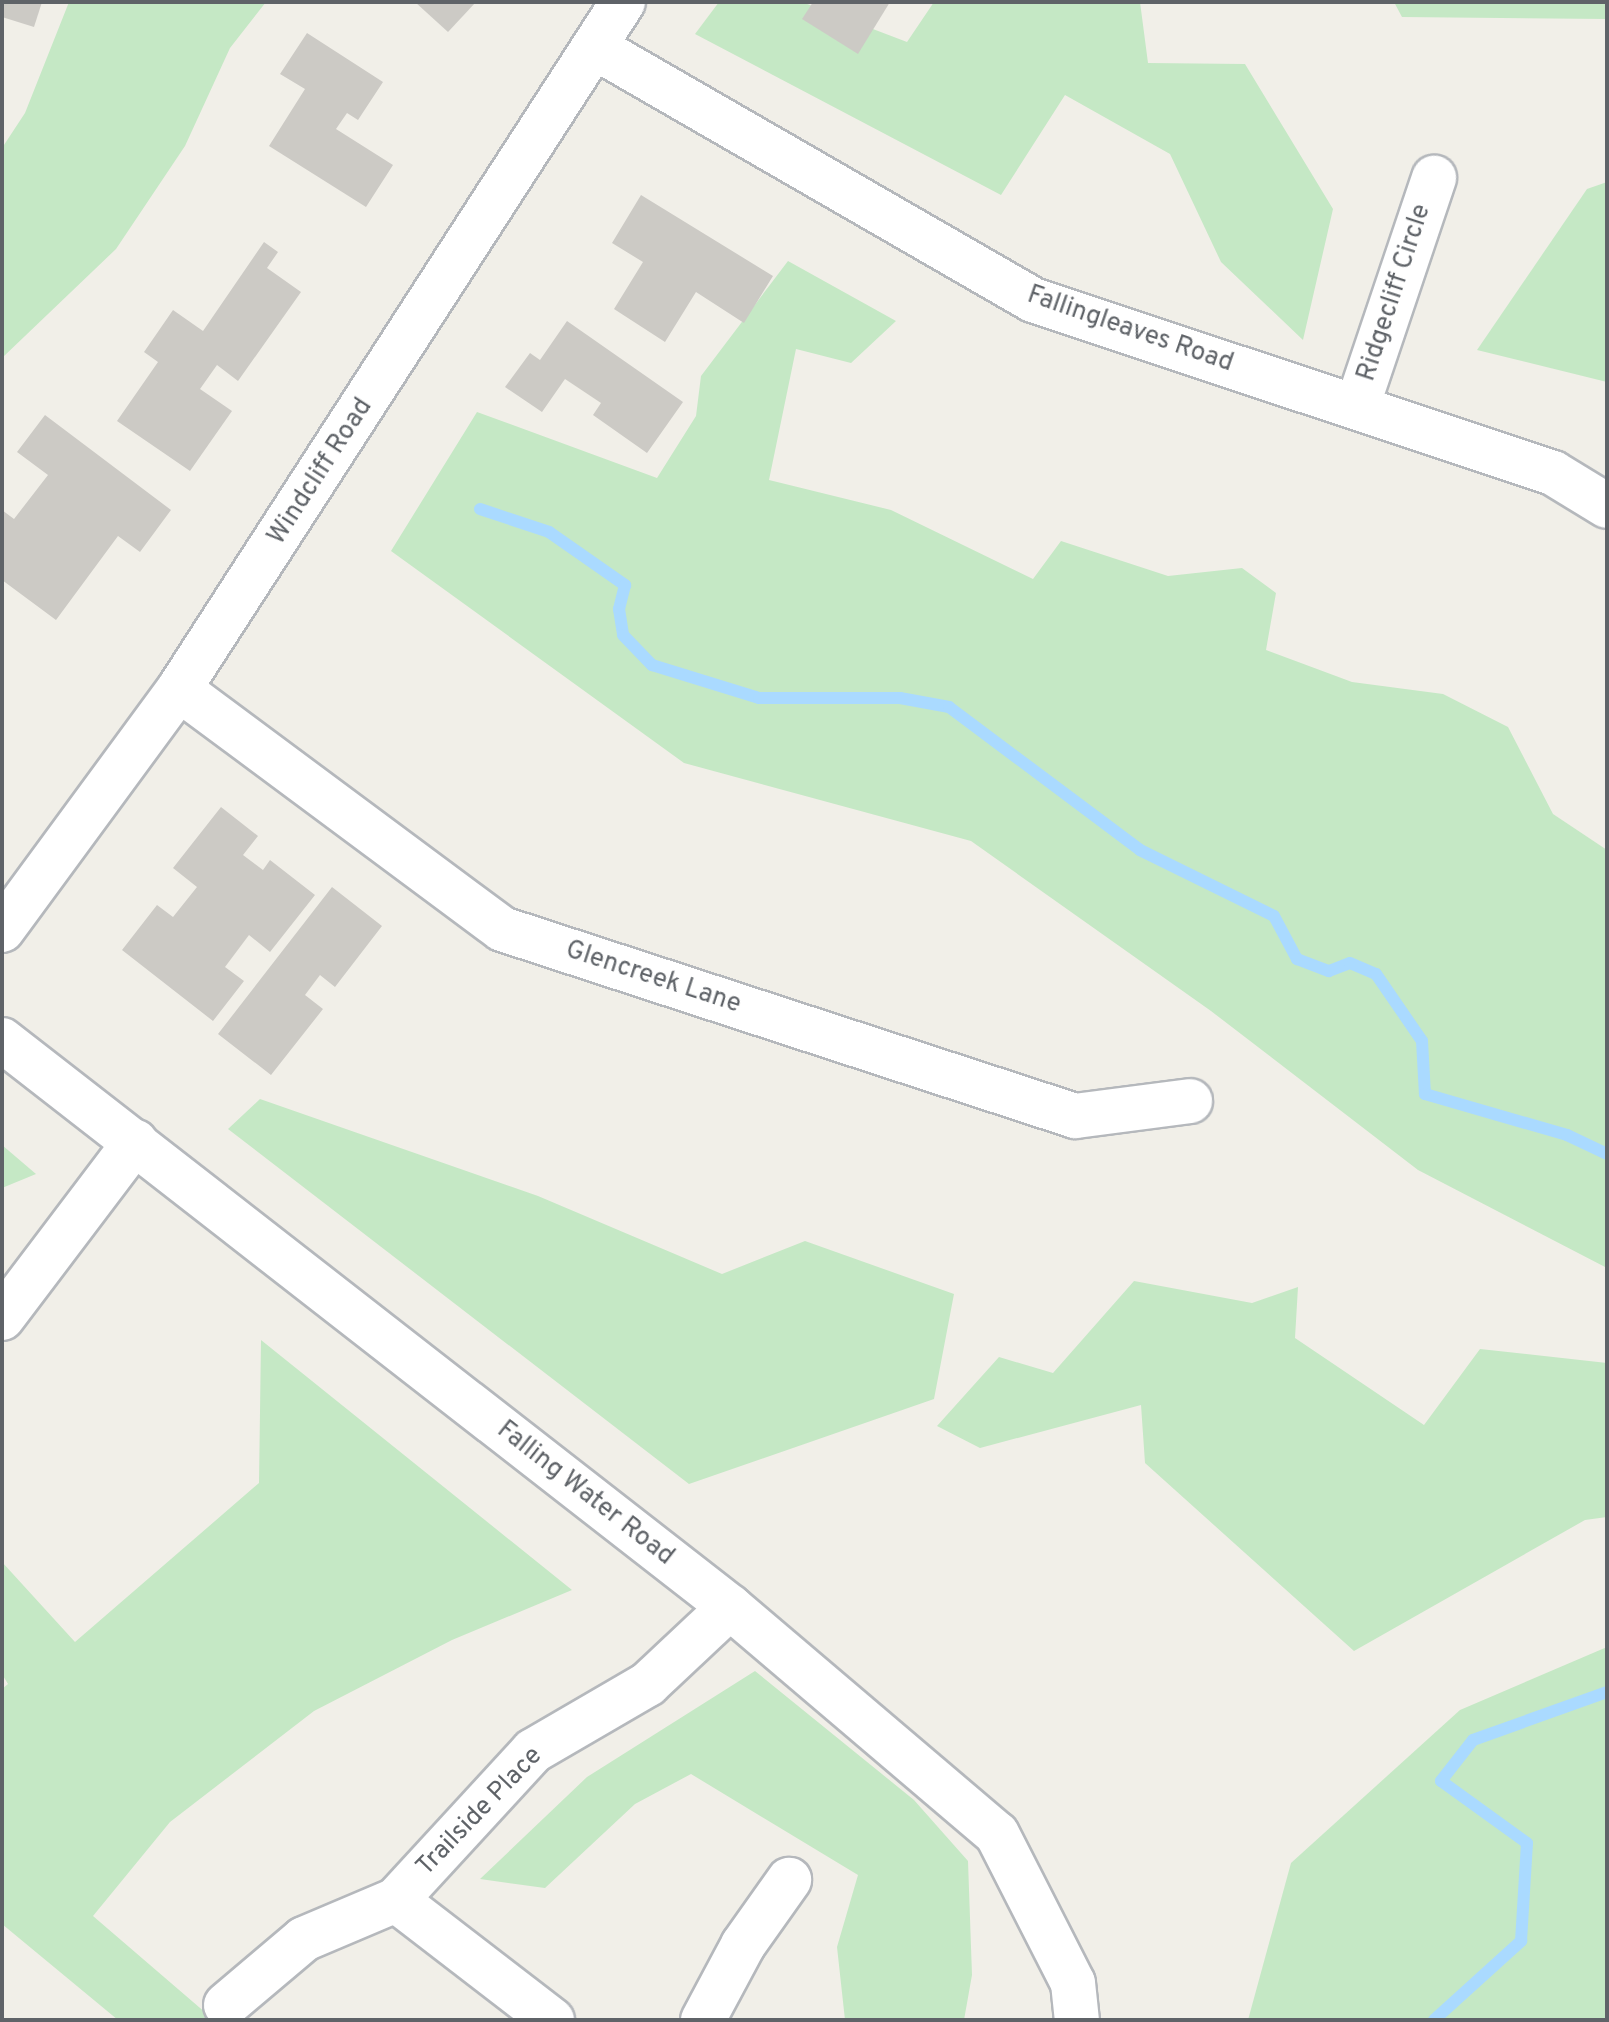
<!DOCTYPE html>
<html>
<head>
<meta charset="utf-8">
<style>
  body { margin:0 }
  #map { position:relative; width:1609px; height:2022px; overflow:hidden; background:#f1efe8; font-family:Overpass,sans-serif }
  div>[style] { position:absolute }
  .green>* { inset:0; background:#c5e8c5 }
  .stream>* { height:12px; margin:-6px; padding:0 6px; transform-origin:6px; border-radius:6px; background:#aadaff }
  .building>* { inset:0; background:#cccac5 }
  .roads { filter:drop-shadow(2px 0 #b5b8bc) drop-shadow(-2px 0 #b5b8bc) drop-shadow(0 2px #b5b8bc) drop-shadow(0 -2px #b5b8bc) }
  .minor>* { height:44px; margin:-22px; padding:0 22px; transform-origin:22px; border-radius:22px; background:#fff }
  span { translate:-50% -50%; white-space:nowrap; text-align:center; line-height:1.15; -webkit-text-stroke:6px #fff; paint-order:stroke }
  .street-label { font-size:26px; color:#5f6368 }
  .frame { position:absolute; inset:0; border:4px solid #5f6368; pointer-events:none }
</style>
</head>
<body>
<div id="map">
  <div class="green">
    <div style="clip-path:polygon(69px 2px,266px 2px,230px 48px,185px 146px,116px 249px,2px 358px,2px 148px,25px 113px)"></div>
    <div style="clip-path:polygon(719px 2px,802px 2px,907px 42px,934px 2px,1140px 2px,1148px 63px,1245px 64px,1333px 209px,1303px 340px,1221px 262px,1170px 154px,1065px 95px,1001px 195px,695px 34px)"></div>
    <div style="clip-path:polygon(1394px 2px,1607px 2px,1607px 19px,1402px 17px)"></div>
    <div style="clip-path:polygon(1607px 182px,1607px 382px,1477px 350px,1587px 189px)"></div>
    <div style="clip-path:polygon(788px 261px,896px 321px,851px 363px,796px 349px,769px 480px,891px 510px,1033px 579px,1061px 541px,1168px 576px,1242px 568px,1276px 593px,1266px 650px,1352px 682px,1443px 694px,1508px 727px,1553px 814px,1607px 850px,1607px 1268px,1418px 1170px,1211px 1011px,971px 841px,684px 763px,391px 551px,477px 412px,657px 478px,696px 416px,701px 376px)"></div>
    <div style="clip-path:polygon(260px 1099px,538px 1196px,722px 1274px,805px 1241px,954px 1294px,934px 1399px,689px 1484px,228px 1129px)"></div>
    <div style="clip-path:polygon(2px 1145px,36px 1174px,2px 1188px)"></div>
    <div style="clip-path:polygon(1134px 1281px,1252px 1303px,1298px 1287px,1295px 1338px,1424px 1425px,1480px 1349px,1607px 1363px,1607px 1517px,1585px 1520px,1354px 1651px,1145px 1463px,1141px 1405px,980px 1448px,937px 1426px,999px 1357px,1053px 1373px)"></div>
    <div style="clip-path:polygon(261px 1340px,572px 1590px,452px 1640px,314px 1711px,170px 1822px,93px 1916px,214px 2020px,118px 2020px,2px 1924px,2px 1689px,8px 1684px,2px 1674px,2px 1562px,75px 1642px,259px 1483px)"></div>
    <div style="clip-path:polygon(1607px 1647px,1607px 2020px,1248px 2020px,1291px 1863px,1460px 1710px)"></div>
    <div style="clip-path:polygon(755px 1671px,914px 1800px,968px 1861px,972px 1975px,964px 2020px,845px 2020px,837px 1947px,858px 1875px,691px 1774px,635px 1804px,545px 1888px,480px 1879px,587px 1777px)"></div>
  </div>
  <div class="stream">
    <div style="left:480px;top:509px;width:73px;rotate:18.4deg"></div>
    <div style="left:549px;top:532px;width:93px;rotate:34.9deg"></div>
    <div style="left:625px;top:585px;width:25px;rotate:104deg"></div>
    <div style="left:619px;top:609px;width:26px;rotate:81deg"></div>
    <div style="left:623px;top:635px;width:42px;rotate:46deg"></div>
    <div style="left:652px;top:665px;width:112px;rotate:17.1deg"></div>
    <div style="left:759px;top:698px;width:141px"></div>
    <div style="left:900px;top:698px;width:50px;rotate:10.4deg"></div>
    <div style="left:949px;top:707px;width:239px;rotate:36.8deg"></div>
    <div style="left:1140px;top:850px;width:149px;rotate:26.2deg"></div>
    <div style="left:1274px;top:916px;width:49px;rotate:61.9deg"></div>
    <div style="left:1297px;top:959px;width:34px;rotate:21deg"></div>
    <div style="left:1329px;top:971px;width:22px;rotate:-21deg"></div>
    <div style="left:1350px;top:963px;width:28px;rotate:23deg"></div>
    <div style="left:1376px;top:974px;width:81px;rotate:55.5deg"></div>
    <div style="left:1422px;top:1041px;width:53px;rotate:86.8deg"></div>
    <div style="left:1425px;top:1094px;width:148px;rotate:16.1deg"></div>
    <div style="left:1567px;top:1135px;width:44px;rotate:25.4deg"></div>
    <div style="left:1434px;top:2020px;width:118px;rotate:-42.2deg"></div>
    <div style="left:1521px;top:1941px;width:98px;rotate:-86.5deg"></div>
    <div style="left:1527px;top:1843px;width:106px;rotate:-144.2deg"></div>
    <div style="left:1441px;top:1781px;width:52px;rotate:-52deg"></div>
    <div style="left:1473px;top:1740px;width:142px;rotate:-19.7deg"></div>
  </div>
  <div class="building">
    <div style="clip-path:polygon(2px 2px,42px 2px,34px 27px,2px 17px)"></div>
    <div style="clip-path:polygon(415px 2px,476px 2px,448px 32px)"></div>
    <div style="clip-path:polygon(813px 2px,890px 2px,858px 54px,802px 19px)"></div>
    <div style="clip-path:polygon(307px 33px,383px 82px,358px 120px,347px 113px,336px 129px,393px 165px,366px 207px,269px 146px,305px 89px,280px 74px)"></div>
    <div style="clip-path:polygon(641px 195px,773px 276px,744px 323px,696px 292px,665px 342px,614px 309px,643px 262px,612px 243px)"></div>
    <div style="clip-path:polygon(264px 242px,278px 252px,267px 268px,301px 292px,238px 381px,217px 365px,200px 389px,232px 411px,190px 471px,117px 421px,158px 362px,144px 352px,173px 310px,203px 331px)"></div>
    <div style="clip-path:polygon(567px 321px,683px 402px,647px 453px,593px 415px,601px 403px,565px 379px,542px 412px,505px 387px,530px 353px,540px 360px)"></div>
    <div style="clip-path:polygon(45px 415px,171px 510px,140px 552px,118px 536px,56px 620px,2px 580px,2px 510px,14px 519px,48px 475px,17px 452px)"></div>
    <div style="clip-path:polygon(221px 807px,258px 836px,243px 855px,263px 870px,270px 860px,315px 895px,270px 952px,249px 935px,225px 967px,244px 981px,213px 1021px,122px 950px,157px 905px,173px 917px,197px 887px,173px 868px)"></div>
    <div style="clip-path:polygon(332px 887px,382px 926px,335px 987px,320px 975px,305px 995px,323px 1009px,271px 1075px,218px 1034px)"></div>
  </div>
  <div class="roads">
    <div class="minor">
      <div style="left:596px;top:48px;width:504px;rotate:29.97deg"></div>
      <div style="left:1033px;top:300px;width:548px;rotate:18.4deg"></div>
      <div style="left:1553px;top:473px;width:63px;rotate:31.4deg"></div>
      <div style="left:1357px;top:407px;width:242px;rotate:-71.4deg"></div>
      <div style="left:179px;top:689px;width:402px;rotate:36.6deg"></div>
      <div style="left:502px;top:929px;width:603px;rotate:18.07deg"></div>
      <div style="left:1075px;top:1116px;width:116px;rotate:-7.4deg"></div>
      <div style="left:2px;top:930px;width:299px;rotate:-53.7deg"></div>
      <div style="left:179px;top:689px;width:818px;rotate:-57.13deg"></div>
      <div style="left:2px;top:1040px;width:923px;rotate:37.91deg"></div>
      <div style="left:730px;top:1607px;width:350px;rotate:40.4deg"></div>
      <div style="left:997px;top:1834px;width:167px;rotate:63deg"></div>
      <div style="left:1073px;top:1983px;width:37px;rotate:84deg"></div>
      <div style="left:2px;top:1318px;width:221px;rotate:-52.9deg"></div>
      <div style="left:396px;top:1900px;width:197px;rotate:37.6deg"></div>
      <div style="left:226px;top:2005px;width:102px;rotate:-40.2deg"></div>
      <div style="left:304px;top:1939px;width:100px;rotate:-23deg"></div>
      <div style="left:396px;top:1900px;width:202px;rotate:-47.4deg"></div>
      <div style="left:533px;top:1751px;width:133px;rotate:-30.2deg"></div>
      <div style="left:648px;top:1684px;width:112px;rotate:-43.2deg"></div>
      <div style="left:703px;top:2020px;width:85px;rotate:-61.9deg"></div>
      <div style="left:743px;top:1945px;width:80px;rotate:-54.7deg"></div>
    </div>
  </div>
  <div class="street-label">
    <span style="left:1395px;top:293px;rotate:-72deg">Ridgecliff Circle</span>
    <span style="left:1130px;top:330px;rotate:19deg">Fallingleaves Road</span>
    <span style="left:321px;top:472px;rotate:-57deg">Windcliff Road</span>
    <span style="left:653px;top:978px;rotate:18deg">Glencreek Lane</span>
    <span style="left:585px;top:1494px;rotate:38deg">Falling Water Road</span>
    <span style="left:480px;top:1812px;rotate:-46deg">Trailside Place</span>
  </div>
  <div class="frame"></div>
</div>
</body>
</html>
